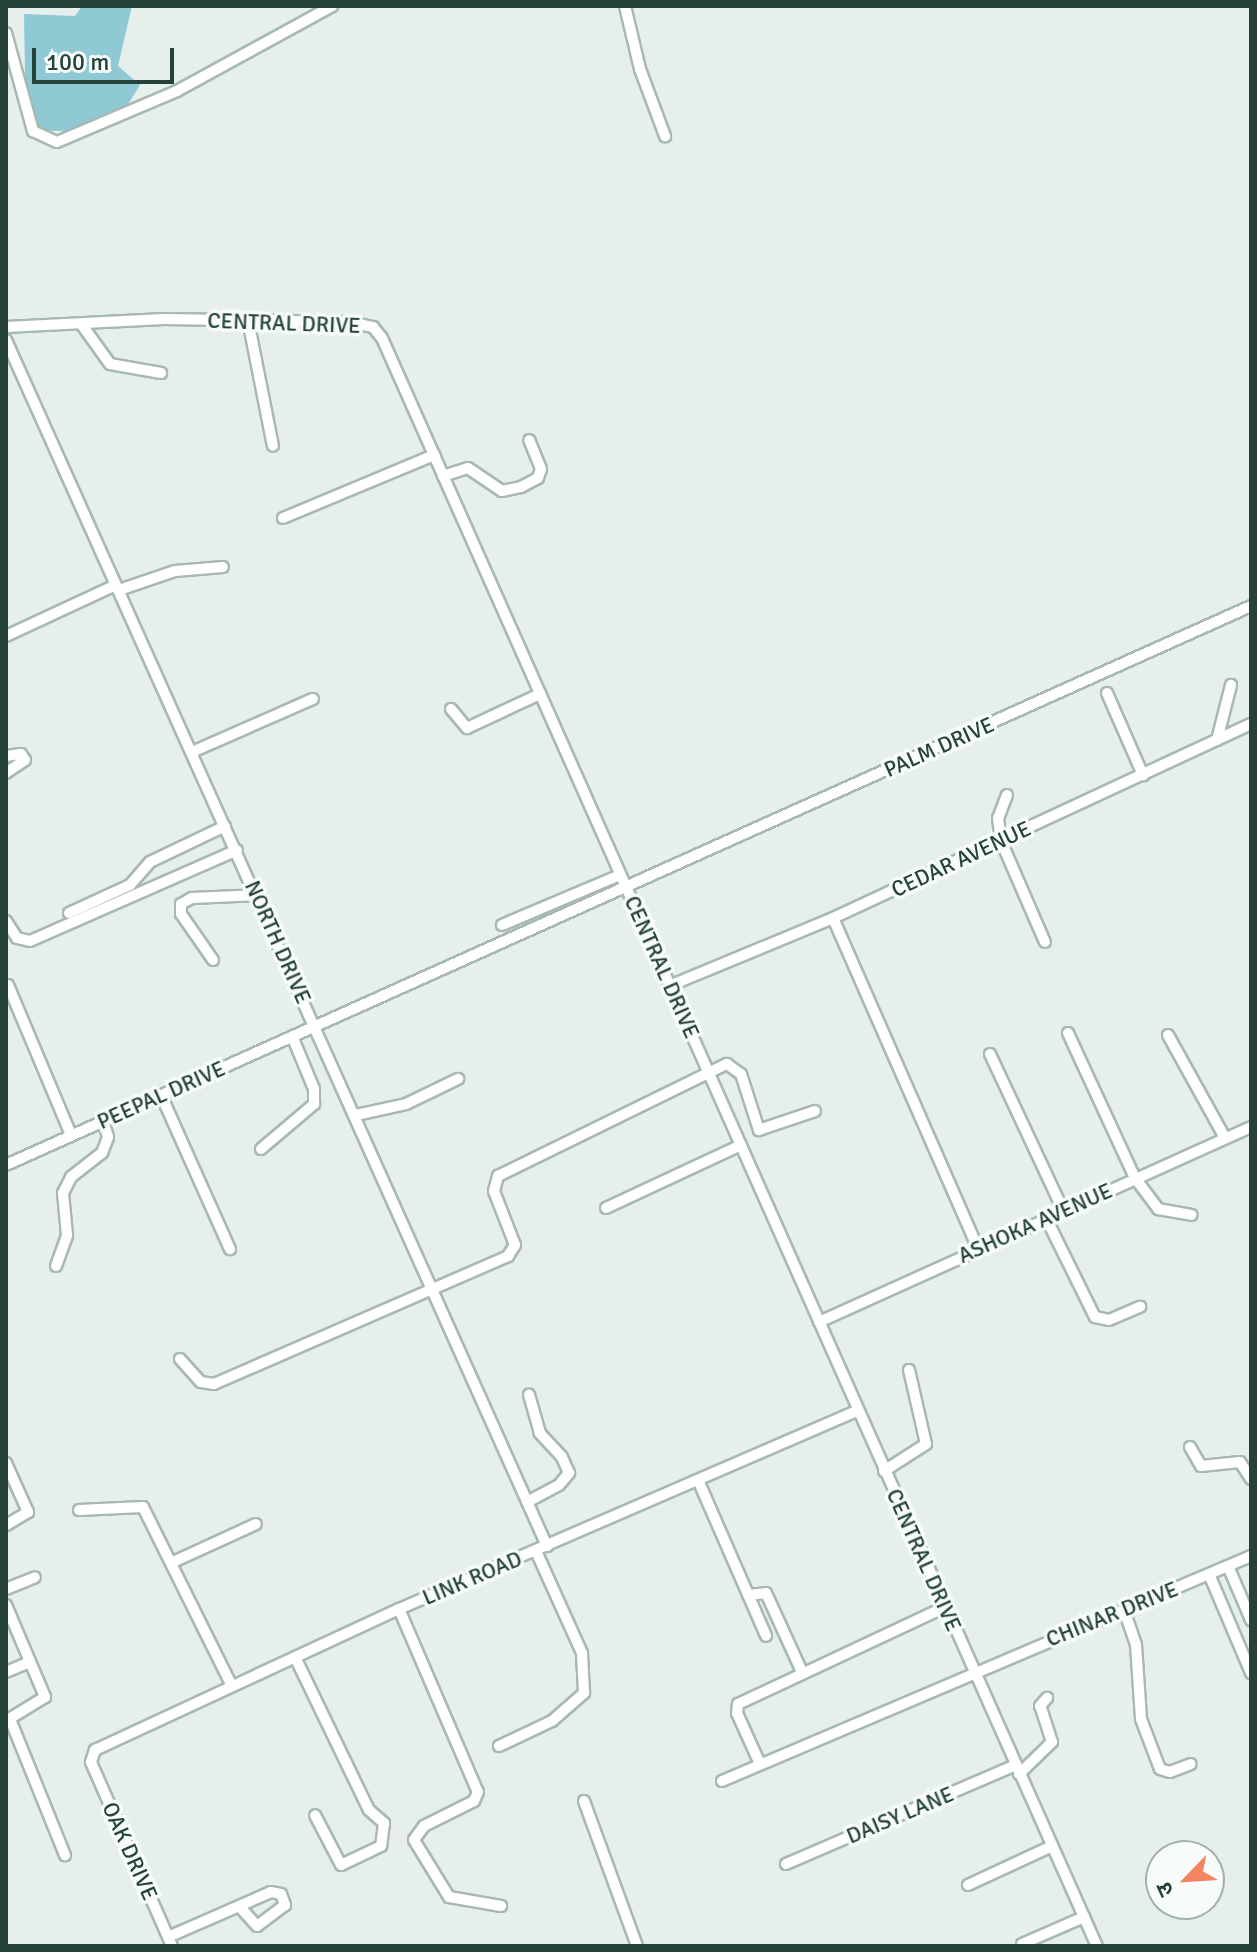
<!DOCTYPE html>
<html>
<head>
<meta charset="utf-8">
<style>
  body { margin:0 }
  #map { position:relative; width:1257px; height:1952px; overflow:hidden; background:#e6efeb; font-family:Signika,"Noto Sans Devanagari",sans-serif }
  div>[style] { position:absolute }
  .water>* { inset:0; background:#8ec9d4 }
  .roads { filter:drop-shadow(2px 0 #a8b8b2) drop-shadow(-2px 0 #a8b8b2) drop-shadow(0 2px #a8b8b2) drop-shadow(0 -2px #a8b8b2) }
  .street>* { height:10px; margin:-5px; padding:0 5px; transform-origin:5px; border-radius:5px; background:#fff }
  span { translate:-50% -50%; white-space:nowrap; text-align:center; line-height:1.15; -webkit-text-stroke:7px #f7fbf9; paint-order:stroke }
  .street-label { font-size:22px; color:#24423a }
  .frame { position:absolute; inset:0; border:8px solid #24423a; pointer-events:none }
  .north { position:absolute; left:1145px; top:1840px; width:80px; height:80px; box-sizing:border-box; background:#f7fbf9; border:2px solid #a3b1ad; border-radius:50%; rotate:245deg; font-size:22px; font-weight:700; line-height:32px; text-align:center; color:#24423a }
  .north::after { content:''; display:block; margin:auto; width:28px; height:36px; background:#f4845f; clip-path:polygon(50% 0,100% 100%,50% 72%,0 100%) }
  .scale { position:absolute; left:32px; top:48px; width:142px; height:36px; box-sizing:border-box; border:4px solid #24423a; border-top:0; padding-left:10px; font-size:24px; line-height:28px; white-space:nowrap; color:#24423a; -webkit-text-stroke:6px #f7fbf9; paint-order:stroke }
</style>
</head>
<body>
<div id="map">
  <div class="water">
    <div style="clip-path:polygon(82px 6px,132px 6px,118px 66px,140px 85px,127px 106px,92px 132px,26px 130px,24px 14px,75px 16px)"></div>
  </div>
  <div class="roads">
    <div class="street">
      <div style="left:625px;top:6px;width:65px;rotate:76.6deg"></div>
      <div style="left:640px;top:69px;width:72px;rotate:69.5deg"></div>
      <div style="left:6px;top:33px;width:102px;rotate:74.6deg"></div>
      <div style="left:33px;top:131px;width:26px;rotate:25deg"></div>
      <div style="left:57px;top:142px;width:130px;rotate:-23deg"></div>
      <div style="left:177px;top:91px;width:177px;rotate:-28.7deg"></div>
      <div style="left:248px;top:320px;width:128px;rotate:78.8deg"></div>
      <div style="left:82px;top:325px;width:48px;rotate:54.3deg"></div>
      <div style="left:110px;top:364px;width:52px;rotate:10deg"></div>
      <div style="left:6px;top:327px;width:158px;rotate:-2.9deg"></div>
      <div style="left:164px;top:319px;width:185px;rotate:0.9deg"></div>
      <div style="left:349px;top:322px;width:25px;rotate:12deg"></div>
      <div style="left:373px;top:327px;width:14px;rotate:51deg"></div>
      <div style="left:382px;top:338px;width:1760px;rotate:66.03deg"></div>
      <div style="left:6px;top:340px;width:1322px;rotate:65.84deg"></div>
      <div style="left:443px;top:476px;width:26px;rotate:-18deg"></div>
      <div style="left:468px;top:468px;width:41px;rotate:34.1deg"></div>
      <div style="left:502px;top:491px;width:19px;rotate:-12deg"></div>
      <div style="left:521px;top:487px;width:19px;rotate:-28deg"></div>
      <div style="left:538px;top:478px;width:9px;rotate:-72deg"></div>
      <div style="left:541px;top:469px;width:31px;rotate:-112deg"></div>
      <div style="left:283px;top:518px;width:164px;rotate:-22.6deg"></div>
      <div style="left:119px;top:590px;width:59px;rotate:-18.7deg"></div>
      <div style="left:175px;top:571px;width:48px;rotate:-4.8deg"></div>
      <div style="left:6px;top:636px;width:121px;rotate:-24.9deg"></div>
      <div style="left:1107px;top:693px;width:90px;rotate:66.3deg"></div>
      <div style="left:451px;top:709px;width:25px;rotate:50deg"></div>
      <div style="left:467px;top:728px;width:81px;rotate:-25deg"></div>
      <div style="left:1217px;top:740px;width:57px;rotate:-75.7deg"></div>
      <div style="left:192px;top:752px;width:132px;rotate:-23.7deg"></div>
      <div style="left:6px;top:756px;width:15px;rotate:-8deg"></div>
      <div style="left:21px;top:754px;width:7px;rotate:56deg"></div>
      <div style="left:25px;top:760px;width:23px;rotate:146deg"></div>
      <div style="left:1007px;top:795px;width:25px;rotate:111deg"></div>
      <div style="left:998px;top:818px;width:23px;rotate:83deg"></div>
      <div style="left:1001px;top:841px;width:110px;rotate:66.5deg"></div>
      <div style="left:69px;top:913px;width:67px;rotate:-24.7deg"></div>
      <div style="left:130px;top:885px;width:30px;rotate:-49deg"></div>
      <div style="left:150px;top:862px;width:83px;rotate:-25.6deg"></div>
      <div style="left:833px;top:918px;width:360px;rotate:66.3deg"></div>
      <div style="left:6px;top:921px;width:20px;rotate:57deg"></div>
      <div style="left:17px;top:938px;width:13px;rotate:13deg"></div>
      <div style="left:30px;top:941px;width:226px;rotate:-23.7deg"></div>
      <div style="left:502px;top:925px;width:128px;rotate:-23deg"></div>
      <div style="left:213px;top:960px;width:56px;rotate:-124.8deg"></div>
      <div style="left:181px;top:914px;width:10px;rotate:-90deg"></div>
      <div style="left:181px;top:904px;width:13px;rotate:-29deg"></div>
      <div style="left:192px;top:898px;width:65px;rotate:-2.6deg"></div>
      <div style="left:8px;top:985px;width:163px;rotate:67.2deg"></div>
      <div style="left:669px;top:986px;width:178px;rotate:-22.5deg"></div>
      <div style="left:833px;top:918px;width:461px;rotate:-24.9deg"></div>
      <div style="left:1068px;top:1033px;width:160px;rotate:65.2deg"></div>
      <div style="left:1135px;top:1178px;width:39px;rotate:53deg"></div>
      <div style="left:1158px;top:1209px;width:34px;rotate:10deg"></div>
      <div style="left:1168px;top:1035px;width:118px;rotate:61deg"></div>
      <div style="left:990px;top:1054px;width:172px;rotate:64.9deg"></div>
      <div style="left:161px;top:1095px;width:169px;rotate:65.9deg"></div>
      <div style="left:356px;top:1115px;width:51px;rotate:-12.4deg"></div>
      <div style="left:406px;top:1104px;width:58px;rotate:-25.7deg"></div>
      <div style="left:261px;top:1149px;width:70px;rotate:-40.3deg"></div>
      <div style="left:314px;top:1104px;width:15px;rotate:-90deg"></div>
      <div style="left:314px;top:1089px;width:57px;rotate:-112.5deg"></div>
      <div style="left:6px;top:1165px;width:1365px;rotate:-24.18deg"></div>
      <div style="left:606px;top:1208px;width:149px;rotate:-25deg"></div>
      <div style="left:1046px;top:1218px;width:110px;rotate:63.7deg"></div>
      <div style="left:1095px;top:1317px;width:14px;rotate:12deg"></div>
      <div style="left:1109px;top:1320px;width:34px;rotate:-23deg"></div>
      <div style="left:56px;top:1266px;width:33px;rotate:-70deg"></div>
      <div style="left:67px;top:1235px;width:42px;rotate:-95.4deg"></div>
      <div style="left:63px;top:1193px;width:18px;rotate:-63deg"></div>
      <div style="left:71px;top:1177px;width:39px;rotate:-38deg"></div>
      <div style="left:102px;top:1153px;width:17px;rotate:-69deg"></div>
      <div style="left:108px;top:1137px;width:17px;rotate:-107deg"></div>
      <div style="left:819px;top:1322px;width:474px;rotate:-24.3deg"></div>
      <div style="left:180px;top:1359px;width:31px;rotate:48deg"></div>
      <div style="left:201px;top:1382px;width:13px;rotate:9deg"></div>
      <div style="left:214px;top:1384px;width:321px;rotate:-23.5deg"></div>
      <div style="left:508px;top:1256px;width:13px;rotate:-58deg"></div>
      <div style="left:515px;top:1245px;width:58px;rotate:-111.3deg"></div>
      <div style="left:494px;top:1191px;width:16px;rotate:-75deg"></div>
      <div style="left:498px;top:1176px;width:255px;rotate:-26.1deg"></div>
      <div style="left:727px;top:1064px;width:17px;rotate:36deg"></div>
      <div style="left:741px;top:1074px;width:59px;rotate:72.2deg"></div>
      <div style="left:759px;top:1130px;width:59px;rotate:-18.7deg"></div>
      <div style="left:1190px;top:1447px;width:22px;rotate:60deg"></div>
      <div style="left:1201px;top:1466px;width:39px;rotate:-6deg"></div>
      <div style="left:1240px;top:1462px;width:20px;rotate:57deg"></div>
      <div style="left:6px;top:1463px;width:54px;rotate:65.8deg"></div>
      <div style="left:28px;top:1512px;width:26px;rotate:149deg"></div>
      <div style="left:884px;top:1471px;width:50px;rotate:-32.7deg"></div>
      <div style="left:926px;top:1444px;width:76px;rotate:-102.9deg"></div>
      <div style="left:698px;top:1480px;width:170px;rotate:66.4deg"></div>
      <div style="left:527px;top:1502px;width:36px;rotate:-28deg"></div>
      <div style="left:559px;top:1485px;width:16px;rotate:-50deg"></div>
      <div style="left:569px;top:1473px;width:17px;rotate:-114deg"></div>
      <div style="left:562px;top:1457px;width:33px;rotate:-133deg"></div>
      <div style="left:540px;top:1433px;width:40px;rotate:-106deg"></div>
      <div style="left:79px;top:1510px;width:64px;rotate:-2.7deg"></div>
      <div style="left:143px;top:1507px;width:200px;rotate:63.6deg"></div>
      <div style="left:173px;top:1562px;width:91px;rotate:-24.6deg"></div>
      <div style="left:1228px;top:1566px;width:59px;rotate:66.9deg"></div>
      <div style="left:1209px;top:1574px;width:108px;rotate:67deg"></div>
      <div style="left:6px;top:1589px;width:31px;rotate:-22deg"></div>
      <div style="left:748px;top:1595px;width:18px;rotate:-6deg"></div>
      <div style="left:766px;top:1593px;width:87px;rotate:65.5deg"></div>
      <div style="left:6px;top:1605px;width:100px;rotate:67deg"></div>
      <div style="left:45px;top:1697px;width:46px;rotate:148.4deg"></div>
      <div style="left:399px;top:1609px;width:199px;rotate:66.7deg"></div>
      <div style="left:478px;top:1792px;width:10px;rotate:114deg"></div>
      <div style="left:474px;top:1801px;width:56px;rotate:153.4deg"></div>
      <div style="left:424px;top:1826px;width:17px;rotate:126deg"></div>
      <div style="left:414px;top:1840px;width:67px;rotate:58.4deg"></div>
      <div style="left:449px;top:1897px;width:53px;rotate:9.8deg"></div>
      <div style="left:1124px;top:1610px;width:37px;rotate:71deg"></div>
      <div style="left:1136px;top:1645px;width:74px;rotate:86.1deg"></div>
      <div style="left:1141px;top:1719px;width:53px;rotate:69.2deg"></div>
      <div style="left:1160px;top:1769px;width:10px;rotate:17deg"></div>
      <div style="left:1170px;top:1772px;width:22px;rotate:-21deg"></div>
      <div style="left:295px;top:1657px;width:170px;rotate:64.2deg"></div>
      <div style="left:369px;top:1810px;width:20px;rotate:41deg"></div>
      <div style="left:384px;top:1823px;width:23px;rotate:97deg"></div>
      <div style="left:381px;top:1846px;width:44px;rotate:154.6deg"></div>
      <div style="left:341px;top:1865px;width:56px;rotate:-117.5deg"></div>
      <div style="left:6px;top:1672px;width:26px;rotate:-23deg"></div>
      <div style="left:10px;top:1719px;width:147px;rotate:68deg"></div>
      <div style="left:499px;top:1746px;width:59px;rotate:-25.3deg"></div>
      <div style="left:552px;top:1721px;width:43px;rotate:-41.2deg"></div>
      <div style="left:584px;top:1693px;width:40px;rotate:-92.9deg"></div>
      <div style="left:582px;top:1653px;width:112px;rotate:-114.3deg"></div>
      <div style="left:760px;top:1764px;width:56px;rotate:-114.3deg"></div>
      <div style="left:737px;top:1713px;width:9px;rotate:-84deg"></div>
      <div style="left:738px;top:1704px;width:229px;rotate:-25.1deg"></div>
      <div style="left:1019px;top:1774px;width:46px;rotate:-44.1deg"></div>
      <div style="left:1052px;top:1742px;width:38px;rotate:-108deg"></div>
      <div style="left:1040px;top:1706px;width:11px;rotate:-49deg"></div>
      <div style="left:722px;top:1781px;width:575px;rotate:-23.04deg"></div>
      <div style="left:584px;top:1801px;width:154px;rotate:69.9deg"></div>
      <div style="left:786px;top:1864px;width:248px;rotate:-23.3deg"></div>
      <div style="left:968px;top:1885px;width:93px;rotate:-24.9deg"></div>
      <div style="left:168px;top:1937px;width:112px;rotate:-23.6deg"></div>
      <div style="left:271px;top:1892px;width:10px;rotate:11deg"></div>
      <div style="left:281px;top:1894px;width:12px;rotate:70deg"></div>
      <div style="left:285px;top:1905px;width:35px;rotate:143deg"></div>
      <div style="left:257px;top:1926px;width:24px;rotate:-132deg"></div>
      <div style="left:1022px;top:1944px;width:68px;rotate:-23.5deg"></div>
      <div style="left:172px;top:1946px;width:201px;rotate:-113.8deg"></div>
      <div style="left:91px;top:1762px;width:13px;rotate:-72deg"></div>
      <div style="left:95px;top:1750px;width:335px;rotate:-24.9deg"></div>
      <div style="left:399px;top:1609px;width:499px;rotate:-23.4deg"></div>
    </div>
  </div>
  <div class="street-label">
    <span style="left:284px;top:323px;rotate:2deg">CENTRAL DRIVE</span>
    <span style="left:939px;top:747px;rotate:-24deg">PALM DRIVE</span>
    <span style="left:961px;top:859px;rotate:-25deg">CEDAR AVENUE</span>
    <span style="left:278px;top:942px;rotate:66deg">NORTH DRIVE</span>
    <span style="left:662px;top:967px;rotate:66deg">CENTRAL DRIVE</span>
    <span style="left:161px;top:1095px;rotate:-24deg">PEEPAL DRIVE</span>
    <span style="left:1035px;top:1223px;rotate:-24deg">ASHOKA AVENUE</span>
    <span style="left:924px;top:1560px;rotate:66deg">CENTRAL DRIVE</span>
    <span style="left:472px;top:1578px;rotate:-23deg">LINK ROAD</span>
    <span style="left:1112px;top:1614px;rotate:-22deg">CHINAR DRIVE</span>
    <span style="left:900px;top:1815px;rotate:-23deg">DAISY LANE</span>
    <span style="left:130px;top:1851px;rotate:66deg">OAK DRIVE</span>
  </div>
  <div class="frame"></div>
  <div class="north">उ</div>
  <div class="scale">100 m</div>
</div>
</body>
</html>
